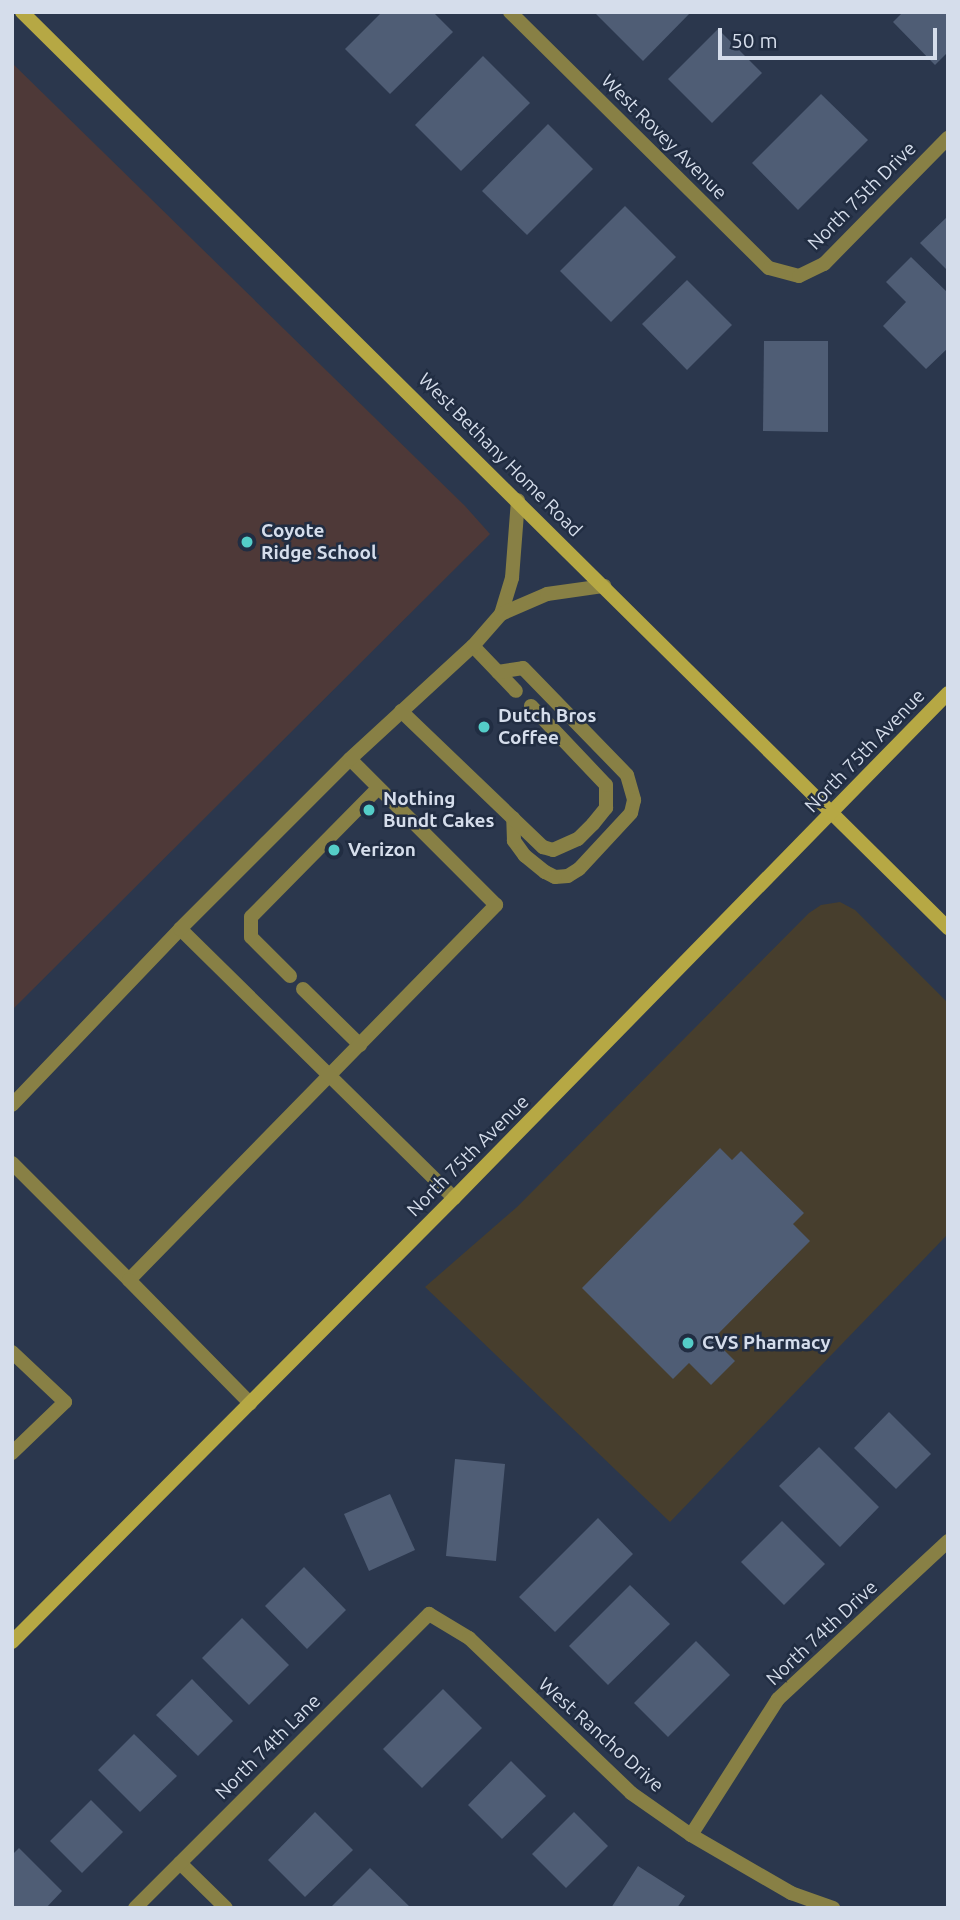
<!DOCTYPE html>
<html>
<head>
<meta charset="utf-8">
<style>
  body { margin:0 }
  #map { position:relative; width:960px; height:1920px; overflow:hidden; background:#2b374d; font-family:Ubuntu,sans-serif }
  div>[style] { position:absolute }
  .commercial>* { inset:0; background:#473e2d }
  .education>* { inset:0; background:#4e3938 }
  .building>* { inset:0; background:#4f5d75 }
  .lane>* { height:14px; margin:-7px; padding:0 7px; transform-origin:7px; border-radius:7px; background:#888045 }
  .street>* { height:14px; margin:-7px; padding:0 7px; transform-origin:7px; border-radius:7px; background:#888045 }
  .secondary>* { height:14px; margin:-7px; padding:0 7px; transform-origin:7px; border-radius:7px; background:#b6a844 }
  .dots>* { width:19px; height:19px; translate:-50% -50%; box-sizing:border-box; border:4px solid #212d42; border-radius:50% }
  span { translate:-50% -50%; white-space:nowrap; text-align:center; line-height:1.15; -webkit-text-stroke:5px #212d42; paint-order:stroke }
  .street-label { font-size:19px; color:#d5ddeb }
  .poi-label { font-size:19px; color:#d5ddeb; font-weight:700 }
  .left { translate:0 -50%; text-align:left }
  .frame { position:absolute; inset:0; border:14px solid #d5ddeb; pointer-events:none }
  .scale { position:absolute; left:718px; top:28px; width:219px; height:32px; box-sizing:border-box; border:4px solid #d5ddeb; border-top:0; padding-left:9px; font-size:21px; line-height:24px; white-space:nowrap; color:#d5ddeb; -webkit-text-stroke:5px #212d42; paint-order:stroke }
</style>
</head>
<body>
<div id="map">
  <div class="commercial">
    <div style="clip-path:polygon(840px 902px,855px 910px,948px 1003px,948px 1234px,670px 1522px,425px 1287px,517px 1207px,809px 913px,821px 905px)"></div>
  </div>
  <div class="education">
    <div style="clip-path:polygon(12px 63px,465px 506px,490px 534px,12px 1010px)"></div>
  </div>
  <div class="building">
    <div style="clip-path:polygon(382px 12px,433px 12px,453px 32px,390px 94px,345px 49px)"></div>
    <div style="clip-path:polygon(594px 12px,691px 12px,643px 61px)"></div>
    <div style="clip-path:polygon(903px 12px,948px 12px,948px 52px,935px 65px,893px 22px)"></div>
    <div style="clip-path:polygon(718px 29px,762px 73px,712px 123px,668px 79px)"></div>
    <div style="clip-path:polygon(483px 56px,530px 103px,461px 171px,415px 125px)"></div>
    <div style="clip-path:polygon(821px 94px,868px 140px,798px 210px,752px 163px)"></div>
    <div style="clip-path:polygon(548px 124px,593px 169px,527px 235px,482px 191px)"></div>
    <div style="clip-path:polygon(625px 206px,676px 257px,611px 322px,560px 271px)"></div>
    <div style="clip-path:polygon(948px 216px,948px 271px,920px 243px)"></div>
    <div style="clip-path:polygon(911px 257px,948px 293px,948px 348px,926px 369px,883px 326px,906px 302px,886px 282px)"></div>
    <div style="clip-path:polygon(687px 280px,732px 325px,687px 370px,642px 324px)"></div>
    <div style="clip-path:polygon(764px 341px,828px 341px,828px 432px,763px 431px)"></div>
    <div style="clip-path:polygon(720px 1148px,732px 1160px,741px 1151px,804px 1213px,793px 1224px,810px 1241px,713px 1339px,735px 1361px,711px 1385px,689px 1363px,673px 1379px,582px 1288px)"></div>
    <div style="clip-path:polygon(889px 1412px,931px 1454px,896px 1489px,854px 1448px)"></div>
    <div style="clip-path:polygon(819px 1447px,879px 1507px,840px 1547px,779px 1486px)"></div>
    <div style="clip-path:polygon(455px 1459px,505px 1464px,496px 1561px,446px 1556px)"></div>
    <div style="clip-path:polygon(390px 1494px,415px 1550px,369px 1571px,344px 1514px)"></div>
    <div style="clip-path:polygon(598px 1518px,633px 1554px,555px 1632px,519px 1597px)"></div>
    <div style="clip-path:polygon(782px 1521px,825px 1564px,784px 1605px,741px 1562px)"></div>
    <div style="clip-path:polygon(304px 1567px,346px 1610px,307px 1649px,265px 1606px)"></div>
    <div style="clip-path:polygon(630px 1585px,670px 1624px,608px 1685px,569px 1646px)"></div>
    <div style="clip-path:polygon(242px 1618px,289px 1665px,249px 1705px,202px 1658px)"></div>
    <div style="clip-path:polygon(696px 1641px,730px 1675px,668px 1737px,634px 1703px)"></div>
    <div style="clip-path:polygon(192px 1679px,233px 1721px,198px 1756px,156px 1715px)"></div>
    <div style="clip-path:polygon(443px 1689px,482px 1728px,422px 1788px,383px 1749px)"></div>
    <div style="clip-path:polygon(134px 1734px,177px 1776px,140px 1812px,98px 1770px)"></div>
    <div style="clip-path:polygon(511px 1761px,546px 1796px,502px 1839px,468px 1805px)"></div>
    <div style="clip-path:polygon(91px 1800px,123px 1832px,82px 1873px,50px 1841px)"></div>
    <div style="clip-path:polygon(315px 1812px,353px 1850px,305px 1897px,268px 1860px)"></div>
    <div style="clip-path:polygon(574px 1812px,608px 1846px,566px 1888px,532px 1854px)"></div>
    <div style="clip-path:polygon(19px 1848px,62px 1891px,46px 1908px,12px 1908px,12px 1855px)"></div>
    <div style="clip-path:polygon(638px 1866px,685px 1896px,677px 1908px,611px 1908px)"></div>
    <div style="clip-path:polygon(370px 1868px,411px 1908px,330px 1908px)"></div>
  </div>
  <div class="lane">
    <div style="left:501px;top:614px;width:38px;rotate:-73deg"></div>
    <div style="left:512px;top:578px;width:78px;rotate:-85.6deg"></div>
    <div style="left:473px;top:646px;width:62px;rotate:46.3deg"></div>
    <div style="left:498px;top:672px;width:25px;rotate:-9deg"></div>
    <div style="left:523px;top:668px;width:149px;rotate:45.8deg"></div>
    <div style="left:627px;top:775px;width:26px;rotate:74deg"></div>
    <div style="left:634px;top:800px;width:13px;rotate:103deg"></div>
    <div style="left:631px;top:813px;width:76px;rotate:132.9deg"></div>
    <div style="left:579px;top:869px;width:13px;rotate:148deg"></div>
    <div style="left:568px;top:876px;width:13px;rotate:176deg"></div>
    <div style="left:555px;top:877px;width:11px;rotate:-153deg"></div>
    <div style="left:545px;top:872px;width:26px;rotate:-141deg"></div>
    <div style="left:525px;top:856px;width:19px;rotate:-126deg"></div>
    <div style="left:514px;top:841px;width:23px;rotate:-92deg"></div>
    <div style="left:401px;top:711px;width:197px;rotate:43.8deg"></div>
    <div style="left:543px;top:847px;width:10px;rotate:17deg"></div>
    <div style="left:553px;top:850px;width:27px;rotate:-24deg"></div>
    <div style="left:578px;top:839px;width:21px;rotate:-45deg"></div>
    <div style="left:593px;top:824px;width:21px;rotate:-51deg"></div>
    <div style="left:606px;top:808px;width:23px;rotate:-90deg"></div>
    <div style="left:606px;top:785px;width:109px;rotate:-133.5deg"></div>
    <div style="left:290px;top:976px;width:55px;rotate:-135deg"></div>
    <div style="left:251px;top:937px;width:20px;rotate:-90deg"></div>
    <div style="left:251px;top:917px;width:181px;rotate:-45.4deg"></div>
    <div style="left:303px;top:989px;width:80px;rotate:44.5deg"></div>
    <div style="left:12px;top:1105px;width:243px;rotate:-46.3deg"></div>
    <div style="left:12px;top:1163px;width:165px;rotate:45deg"></div>
    <div style="left:129px;top:1280px;width:525px;rotate:-45.62deg"></div>
    <div style="left:496px;top:905px;width:206px;rotate:-135deg"></div>
    <div style="left:454px;top:1198px;width:384px;rotate:-135.5deg"></div>
    <div style="left:180px;top:929px;width:240px;rotate:-45deg"></div>
    <div style="left:350px;top:759px;width:167px;rotate:-42.6deg"></div>
    <div style="left:473px;top:646px;width:43px;rotate:-48.8deg"></div>
    <div style="left:501px;top:614px;width:50px;rotate:-23.5deg"></div>
    <div style="left:547px;top:594px;width:58px;rotate:-8deg"></div>
    <div style="left:129px;top:1280px;width:173px;rotate:45.5deg"></div>
    <div style="left:12px;top:1352px;width:73px;rotate:43.3deg"></div>
    <div style="left:65px;top:1402px;width:74px;rotate:136.1deg"></div>
  </div>
  <div class="street">
    <div style="left:510px;top:12px;width:364px;rotate:44.7deg"></div>
    <div style="left:769px;top:268px;width:31px;rotate:15deg"></div>
    <div style="left:799px;top:276px;width:28px;rotate:-26deg"></div>
    <div style="left:824px;top:264px;width:177px;rotate:-45.5deg"></div>
    <div style="left:691px;top:1835px;width:161px;rotate:-57.4deg"></div>
    <div style="left:778px;top:1699px;width:232px;rotate:-42.9deg"></div>
    <div style="left:180px;top:1863px;width:64px;rotate:44.4deg"></div>
    <div style="left:135px;top:1908px;width:416px;rotate:-45deg"></div>
    <div style="left:429px;top:1614px;width:47px;rotate:31deg"></div>
    <div style="left:469px;top:1638px;width:224px;rotate:43.7deg"></div>
    <div style="left:631px;top:1793px;width:73px;rotate:35deg"></div>
    <div style="left:691px;top:1835px;width:116px;rotate:30.1deg"></div>
    <div style="left:791px;top:1893px;width:45px;rotate:19.7deg"></div>
  </div>
  <div class="secondary">
    <div style="left:22px;top:12px;width:1303px;rotate:44.69deg"></div>
    <div style="left:12px;top:1642px;width:626px;rotate:-45.13deg"></div>
    <div style="left:454px;top:1198px;width:706px;rotate:-45.63deg"></div>
  </div>
  <div class="dots">
    <div style="left:247px;top:542px;background:#54cdc8"></div>
    <div style="left:484px;top:727px;background:#54cdc8"></div>
    <div style="left:369px;top:810px;background:#54cdc8"></div>
    <div style="left:334px;top:850px;background:#54cdc8"></div>
    <div style="left:688px;top:1343px;background:#54cdc8"></div>
  </div>
  <div class="street-label">
    <span style="left:664px;top:137px;rotate:45deg">West Rovey Avenue</span>
    <span style="left:862px;top:196px;rotate:-45deg">North 75th Drive</span>
    <span style="left:500px;top:455px;rotate:45deg">West Bethany Home Road</span>
    <span style="left:865px;top:751px;rotate:-46deg">North 75th Avenue</span>
    <span style="left:468px;top:1156px;rotate:-45deg">North 75th Avenue</span>
    <span style="left:822px;top:1633px;rotate:-43deg">North 74th Drive</span>
    <span style="left:601px;top:1735px;rotate:42deg">West Rancho Drive</span>
    <span style="left:268px;top:1747px;rotate:-45deg">North 74th Lane</span>
  </div>
  <div class="poi-label">
    <span class="left" style="left:261px;top:542px">Coyote<br>Ridge School</span>
    <span class="left" style="left:498px;top:727px">Dutch Bros<br>Coffee</span>
    <span class="left" style="left:383px;top:810px">Nothing<br>Bundt Cakes</span>
    <span class="left" style="left:348px;top:850px">Verizon</span>
    <span class="left" style="left:702px;top:1343px">CVS Pharmacy</span>
  </div>
  <div class="frame"></div>
  <div class="scale">50 m</div>
</div>
</body>
</html>
